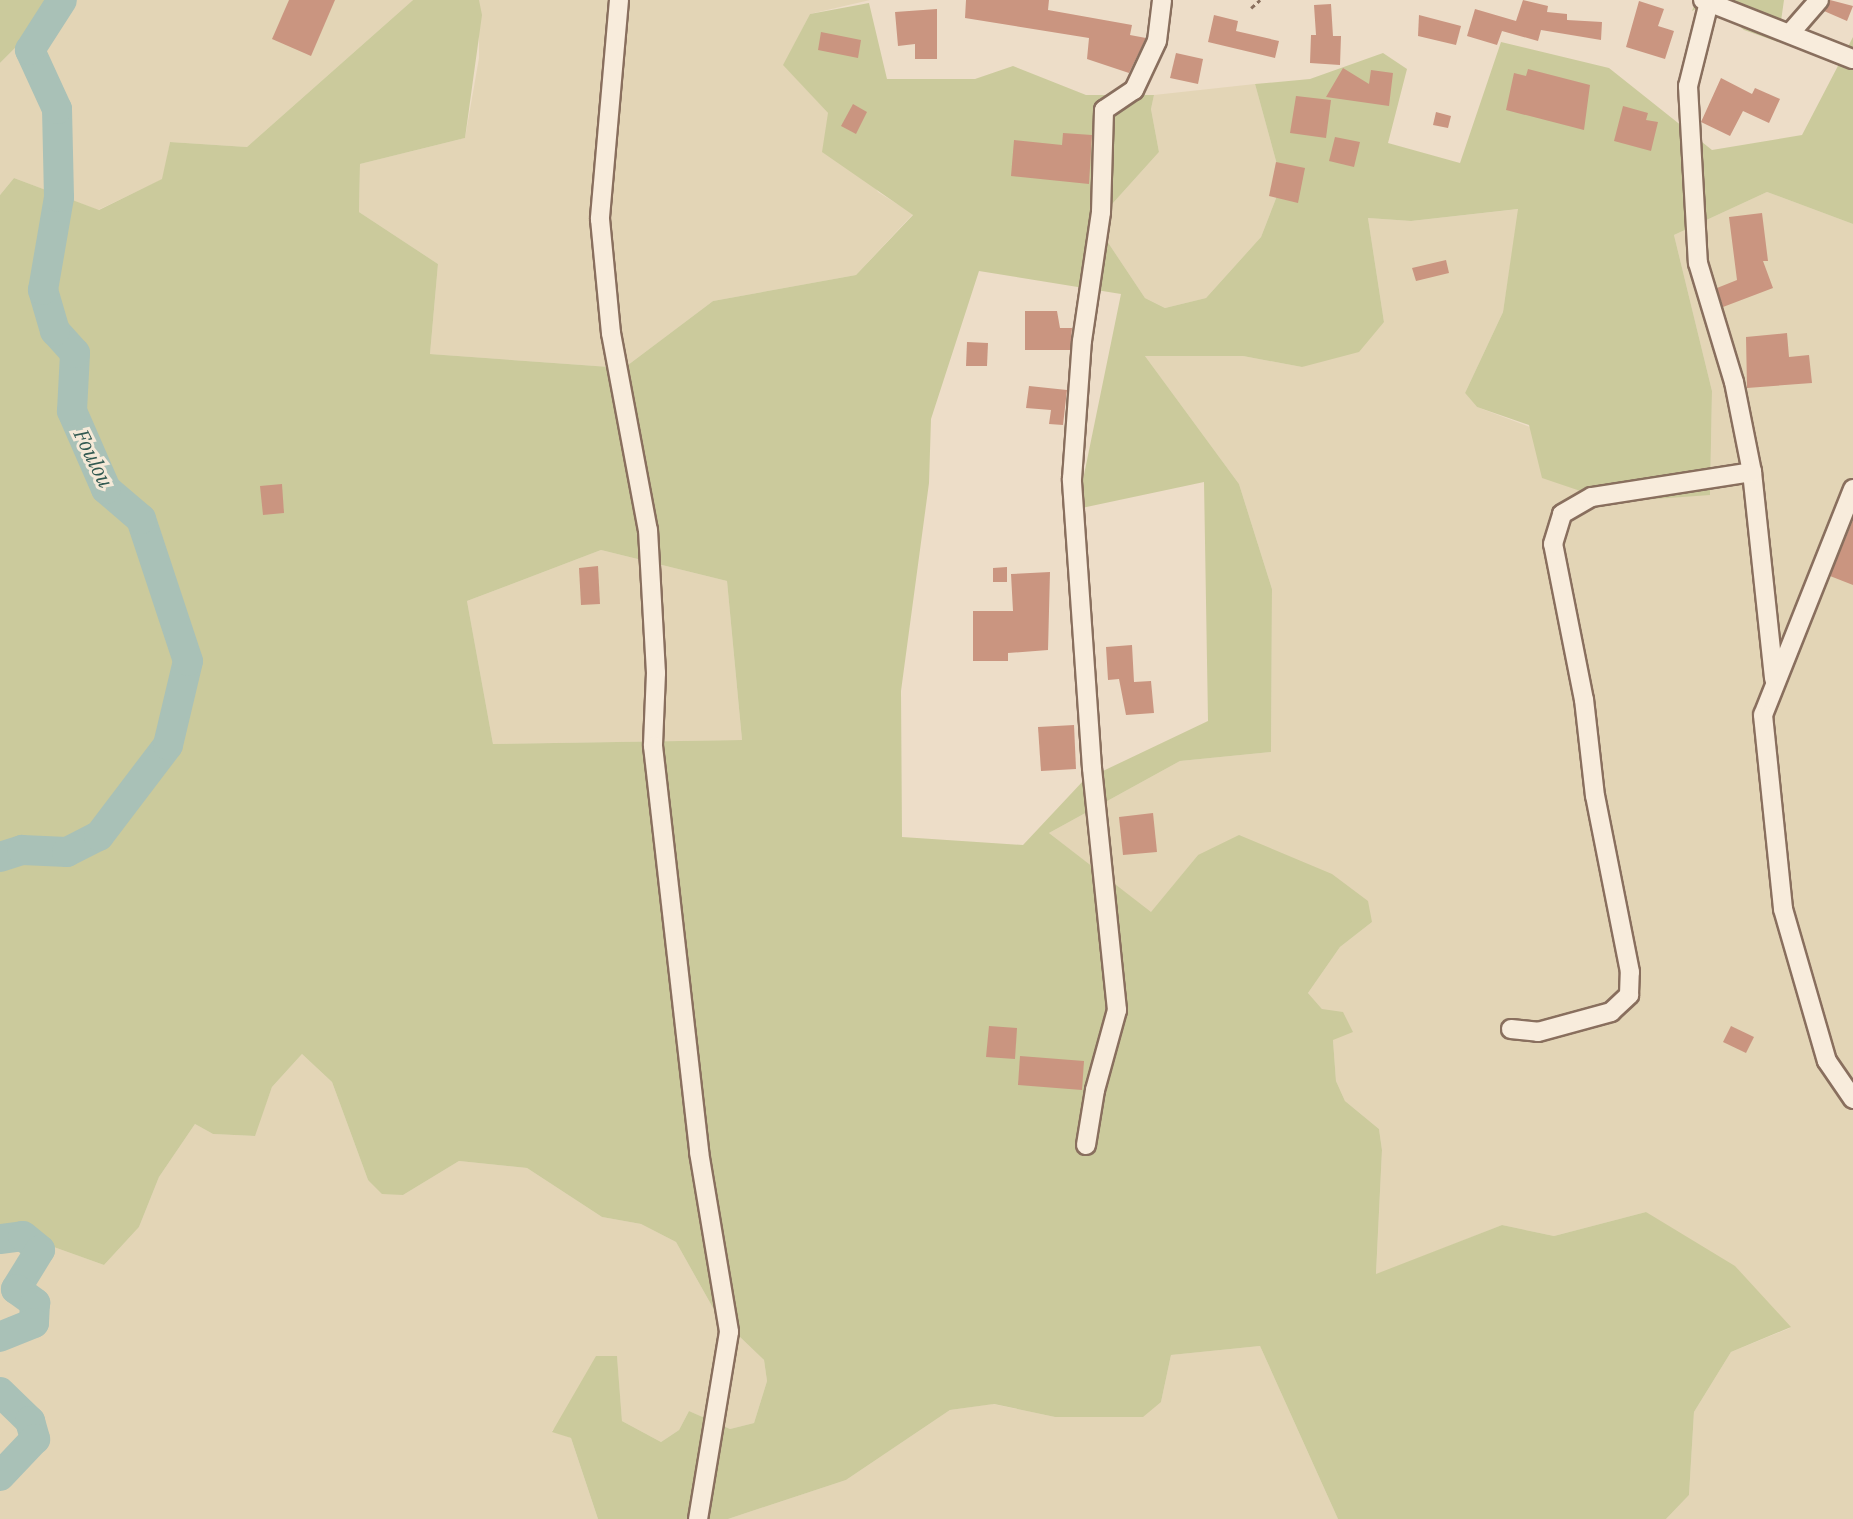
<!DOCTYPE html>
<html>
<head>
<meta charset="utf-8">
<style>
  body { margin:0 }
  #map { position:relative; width:1853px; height:1519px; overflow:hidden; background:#edddc8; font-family:"IBM Plex Serif",serif }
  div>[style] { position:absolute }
  .farmland>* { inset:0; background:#e3d5b6 }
  .green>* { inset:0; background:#cbca9c }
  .river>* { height:30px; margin:-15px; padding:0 15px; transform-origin:15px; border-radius:15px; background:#a9c1b7 }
  .building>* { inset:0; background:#ca9580 }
  .path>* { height:2.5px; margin-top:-1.25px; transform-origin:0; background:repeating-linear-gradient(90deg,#896f5e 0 5px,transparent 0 8.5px) }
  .roads { filter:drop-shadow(2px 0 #896f5e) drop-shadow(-2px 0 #896f5e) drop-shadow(0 2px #896f5e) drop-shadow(0 -2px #896f5e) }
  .minor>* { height:18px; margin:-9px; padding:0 9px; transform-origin:9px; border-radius:9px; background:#f8ecdc }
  span { translate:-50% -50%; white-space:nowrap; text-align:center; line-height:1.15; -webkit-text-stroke:6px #f5e9d8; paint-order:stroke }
  .water-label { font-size:21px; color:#315951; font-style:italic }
</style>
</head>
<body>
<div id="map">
  <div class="farmland">
    <div style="clip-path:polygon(62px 0,413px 0,247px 147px,170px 142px,163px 179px,98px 210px,14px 178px,0 195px,0 63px,18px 45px,30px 50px)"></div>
    <div style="clip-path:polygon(479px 0,870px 0,810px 14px,784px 65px,828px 113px,878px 192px,913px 214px,856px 275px,713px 301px,624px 368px,430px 354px,438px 264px,359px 212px,360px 164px,465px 138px,479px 58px)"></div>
    <div style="clip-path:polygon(1255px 84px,1282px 183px,1261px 237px,1206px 298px,1165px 308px,1145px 298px,1095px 223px,1159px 152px,1151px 109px,1154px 95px)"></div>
    <div style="clip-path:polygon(1767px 192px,1853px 224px,1853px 1519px,1666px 1519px,1689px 1495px,1694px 1412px,1731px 1352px,1790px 1328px,1646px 1212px,1554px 1236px,1502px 1225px,1376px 1275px,1382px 1150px,1379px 1129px,1345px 1101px,1336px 1081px,1333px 1040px,1322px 1009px,1308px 993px,1340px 947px,1372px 922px,1198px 855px,1151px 913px,1049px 833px,1180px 761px,1271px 752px,1272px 589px,1239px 484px,1145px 356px,1243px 356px,1302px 367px,1384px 322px,1368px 218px,1411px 221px,1519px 209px,1503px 312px,1465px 393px,1477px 407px,1710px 495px,1712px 391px,1674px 235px)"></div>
    <div style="clip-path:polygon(601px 550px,727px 581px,742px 740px,493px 744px,467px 601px)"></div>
    <div style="clip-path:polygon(302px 1054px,332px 1082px,368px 1180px,403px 1195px,459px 1161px,527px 1168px,602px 1217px,641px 1224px,676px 1242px,717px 1315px,764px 1360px,767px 1381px,754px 1423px,730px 1429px,689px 1411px,679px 1430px,661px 1442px,622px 1421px,617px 1357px,552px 1431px,571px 1438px,598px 1519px,0 1519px,0 1239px,23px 1236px,104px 1265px,139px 1227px,159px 1177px,195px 1124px,213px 1134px,254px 1136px,272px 1087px)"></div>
    <div style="clip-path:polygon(1260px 1346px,1338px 1519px,728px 1519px,846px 1480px,950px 1410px,993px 1404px,1055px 1417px,1161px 1402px,1171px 1355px)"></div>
  </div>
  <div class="green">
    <div style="clip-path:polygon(0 0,62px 0,30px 50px,18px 45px,0 63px)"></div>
    <div style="clip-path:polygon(evenodd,413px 0,479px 0,482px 15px,465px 138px,360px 164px,359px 212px,438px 264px,430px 354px,624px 368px,713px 301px,856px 275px,913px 215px,822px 152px,828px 113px,783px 65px,810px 14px,869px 3px,887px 79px,975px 79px,1013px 66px,1086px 95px,1154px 95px,1151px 109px,1159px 152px,1095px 223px,1145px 298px,1165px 308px,1206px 298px,1261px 237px,1282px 183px,1255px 84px,1310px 79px,1383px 53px,1407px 69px,1388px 143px,1460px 163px,1501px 42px,1609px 68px,1712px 150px,1802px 135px,1853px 37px,1853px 224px,1767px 192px,1674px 235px,1712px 391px,1710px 495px,1613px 502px,1542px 478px,1529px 425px,1477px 407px,1465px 393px,1503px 312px,1518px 209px,1411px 221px,1368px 218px,1384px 322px,1359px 352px,1302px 367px,1243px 356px,1145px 356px,1239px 484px,1272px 589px,1271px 752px,1180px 761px,1049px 833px,1151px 912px,1198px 855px,1239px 835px,1332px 874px,1368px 901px,1372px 922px,1340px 947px,1308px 993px,1322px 1009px,1343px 1012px,1353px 1032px,1333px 1040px,1336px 1081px,1345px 1101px,1379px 1129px,1382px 1150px,1376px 1274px,1502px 1225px,1554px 1236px,1646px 1212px,1735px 1266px,1791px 1327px,1731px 1352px,1694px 1412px,1689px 1495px,1666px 1519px,1338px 1519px,1260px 1346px,1171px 1355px,1161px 1402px,1143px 1417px,1055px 1417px,994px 1404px,950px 1410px,846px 1480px,728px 1519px,598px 1519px,571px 1438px,552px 1432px,596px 1356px,617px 1356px,622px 1421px,661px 1442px,679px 1430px,689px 1411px,730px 1429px,754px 1423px,767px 1381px,764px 1360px,717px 1315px,676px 1242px,641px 1224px,602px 1217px,527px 1168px,459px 1161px,403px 1195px,382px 1194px,368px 1180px,332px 1082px,302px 1054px,272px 1087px,255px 1136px,213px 1134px,195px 1124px,159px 1177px,139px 1227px,104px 1265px,23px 1236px,0 1239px,0 195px,14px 178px,99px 210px,162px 179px,170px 142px,247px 147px,413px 0,979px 271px,1121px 294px,1077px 509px,1204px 482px,1208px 721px,1084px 780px,1023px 845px,902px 837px,901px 691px,929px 483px,931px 419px,979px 271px,413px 0,601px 550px,727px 581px,742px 740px,493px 744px,467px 601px,601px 550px)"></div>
    <div style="clip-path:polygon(1696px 0,1784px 0,1778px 42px,1744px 30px,1709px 2px,1692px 11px)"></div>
  </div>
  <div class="river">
    <div style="left:0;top:857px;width:23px;rotate:-18deg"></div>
    <div style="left:22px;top:850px;width:45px;rotate:2.5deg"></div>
    <div style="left:67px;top:852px;width:36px;rotate:-27deg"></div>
    <div style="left:99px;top:836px;width:114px;rotate:-52.8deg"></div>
    <div style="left:168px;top:745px;width:86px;rotate:-76.6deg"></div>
    <div style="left:188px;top:661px;width:150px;rotate:-108.3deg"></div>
    <div style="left:141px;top:519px;width:46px;rotate:-139.4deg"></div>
    <div style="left:106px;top:489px;width:85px;rotate:-113.6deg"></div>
    <div style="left:72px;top:411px;width:58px;rotate:-87deg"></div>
    <div style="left:75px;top:353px;width:30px;rotate:-132deg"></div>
    <div style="left:55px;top:331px;width:43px;rotate:-106.3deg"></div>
    <div style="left:43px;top:290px;width:94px;rotate:-80.2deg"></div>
    <div style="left:59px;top:197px;width:88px;rotate:-91.3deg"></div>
    <div style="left:57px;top:109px;width:65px;rotate:-114.6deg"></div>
    <div style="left:30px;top:50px;width:59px;rotate:-57.4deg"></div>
    <div style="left:0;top:1239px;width:23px;rotate:-7deg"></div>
    <div style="left:23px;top:1236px;width:22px;rotate:39deg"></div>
    <div style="left:40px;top:1250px;width:46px;rotate:121.6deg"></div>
    <div style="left:16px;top:1289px;width:24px;rotate:36deg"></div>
    <div style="left:35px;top:1303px;width:20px;rotate:93deg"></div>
    <div style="left:34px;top:1323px;width:37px;rotate:158deg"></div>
    <div style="left:0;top:1392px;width:42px;rotate:44deg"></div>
    <div style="left:30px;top:1421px;width:19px;rotate:74deg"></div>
    <div style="left:35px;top:1439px;width:51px;rotate:133.4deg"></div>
  </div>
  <div class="building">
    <div style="clip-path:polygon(289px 0,335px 0,311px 56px,272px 39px)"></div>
    <div style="clip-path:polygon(966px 0,1049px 0,1048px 10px,1132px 25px,1130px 35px,1146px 38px,1129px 73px,1087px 59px,1089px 38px,965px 18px)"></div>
    <div style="clip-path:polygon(1523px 0,1548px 6px,1547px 12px,1567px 14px,1567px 20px,1602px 22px,1601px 40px,1541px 30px,1538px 41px,1502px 31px,1497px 45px,1467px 36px,1475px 9px,1516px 21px)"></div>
    <div style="clip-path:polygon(1830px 0,1853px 6px,1847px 21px,1824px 11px)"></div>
    <div style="clip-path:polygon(1639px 1px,1664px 9px,1658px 26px,1674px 31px,1665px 59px,1626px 47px)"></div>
    <div style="clip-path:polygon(1331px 4px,1333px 36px,1341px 36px,1340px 65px,1310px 63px,1311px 35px,1316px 35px,1314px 5px)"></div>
    <div style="clip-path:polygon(937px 9px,937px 59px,915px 59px,915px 44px,898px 46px,895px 12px)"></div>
    <div style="clip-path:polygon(1214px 15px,1238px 21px,1236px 31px,1279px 41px,1275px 58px,1208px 42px)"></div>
    <div style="clip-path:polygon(1419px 15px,1461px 26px,1456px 45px,1418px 36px)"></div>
    <div style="clip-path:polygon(821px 32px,861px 40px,858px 58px,818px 50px)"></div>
    <div style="clip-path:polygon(1176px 53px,1203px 59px,1198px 84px,1170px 78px)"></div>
    <div style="clip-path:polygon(1343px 68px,1369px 84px,1371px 70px,1393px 73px,1389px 106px,1326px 97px)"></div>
    <div style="clip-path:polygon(1528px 69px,1590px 85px,1584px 130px,1506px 110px,1514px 73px,1526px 76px)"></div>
    <div style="clip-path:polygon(1721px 78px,1752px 94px,1755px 88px,1780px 99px,1769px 123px,1743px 111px,1730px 136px,1701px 122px)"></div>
    <div style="clip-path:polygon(1296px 96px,1331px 100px,1326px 138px,1290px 133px)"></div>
    <div style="clip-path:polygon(853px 104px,867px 112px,856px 134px,841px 126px)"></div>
    <div style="clip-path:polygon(1623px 106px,1648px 113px,1646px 120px,1658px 122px,1651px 151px,1614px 141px)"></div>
    <div style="clip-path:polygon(1436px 112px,1451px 116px,1448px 128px,1433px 125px)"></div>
    <div style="clip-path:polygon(1063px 133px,1092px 135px,1089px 184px,1011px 176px,1014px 140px,1062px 145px)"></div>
    <div style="clip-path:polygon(1335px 137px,1360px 142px,1354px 167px,1329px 161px)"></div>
    <div style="clip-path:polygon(1276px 162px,1305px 168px,1298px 203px,1269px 196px)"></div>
    <div style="clip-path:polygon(1762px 213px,1768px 261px,1763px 261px,1773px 288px,1723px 307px,1717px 288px,1737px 280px,1729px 217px)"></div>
    <div style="clip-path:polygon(1446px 260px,1449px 273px,1416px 281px,1412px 268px)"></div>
    <div style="clip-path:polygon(1025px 311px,1057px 311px,1060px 328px,1072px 328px,1070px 350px,1025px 350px)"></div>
    <div style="clip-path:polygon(1787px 333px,1789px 357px,1809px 355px,1812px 383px,1747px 388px,1746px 337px)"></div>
    <div style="clip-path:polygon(967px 342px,988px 343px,987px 366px,966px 366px)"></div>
    <div style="clip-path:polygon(1029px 386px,1067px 390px,1063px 425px,1049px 424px,1051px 410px,1026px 408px)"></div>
    <div style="clip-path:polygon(282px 484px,284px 513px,263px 515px,260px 486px)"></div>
    <div style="clip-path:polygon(1853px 520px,1853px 585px,1830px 576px)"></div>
    <div style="clip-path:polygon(598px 566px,600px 604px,581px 605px,579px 568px)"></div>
    <div style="clip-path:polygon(1007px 567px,1007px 582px,993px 582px,993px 568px)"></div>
    <div style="clip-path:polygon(1050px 572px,1048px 650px,1008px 653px,1008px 661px,973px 661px,973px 611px,1013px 611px,1011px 574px)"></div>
    <div style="clip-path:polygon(1132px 645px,1134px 682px,1151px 681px,1154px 713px,1126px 715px,1119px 679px,1108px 680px,1106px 647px)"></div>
    <div style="clip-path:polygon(1074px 725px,1076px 769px,1041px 771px,1038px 727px)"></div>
    <div style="clip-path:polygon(1153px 813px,1157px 852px,1123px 855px,1119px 817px)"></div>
    <div style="clip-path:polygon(989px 1026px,1017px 1028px,1015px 1059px,986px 1057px)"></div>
    <div style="clip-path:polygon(1731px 1026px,1754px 1037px,1746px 1053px,1723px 1042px)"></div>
    <div style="clip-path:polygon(1020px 1056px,1084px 1061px,1082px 1090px,1018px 1085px)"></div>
  </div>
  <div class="path">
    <div style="left:1251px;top:8px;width:12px;rotate:-42deg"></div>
  </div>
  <div class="roads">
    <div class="minor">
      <div style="left:619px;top:0;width:220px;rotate:95deg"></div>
      <div style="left:600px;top:219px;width:115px;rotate:84.5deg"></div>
      <div style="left:611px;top:333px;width:200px;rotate:79.4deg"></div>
      <div style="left:648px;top:530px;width:143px;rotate:86.8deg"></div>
      <div style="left:656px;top:673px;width:73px;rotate:92.4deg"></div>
      <div style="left:653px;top:746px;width:409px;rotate:83.5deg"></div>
      <div style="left:699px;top:1152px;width:182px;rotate:80.5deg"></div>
      <div style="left:729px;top:1332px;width:190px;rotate:99.4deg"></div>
      <div style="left:1703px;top:0;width:161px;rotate:21.5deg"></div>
      <div style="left:1709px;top:2px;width:87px;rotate:104deg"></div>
      <div style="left:1688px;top:86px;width:177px;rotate:86.8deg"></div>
      <div style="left:1698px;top:263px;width:124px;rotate:73.2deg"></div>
      <div style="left:1734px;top:382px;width:92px;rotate:78.7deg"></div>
      <div style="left:1752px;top:472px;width:208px;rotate:83.9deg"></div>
      <div style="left:1792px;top:31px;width:41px;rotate:-48.9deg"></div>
      <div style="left:1853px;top:489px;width:243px;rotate:111.7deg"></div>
      <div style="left:1763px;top:715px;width:195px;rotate:84.1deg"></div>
      <div style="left:1783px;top:909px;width:158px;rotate:73.9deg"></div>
      <div style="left:1827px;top:1061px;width:46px;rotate:55.6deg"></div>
      <div style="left:1511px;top:1029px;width:27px;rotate:6deg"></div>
      <div style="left:1538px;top:1032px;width:76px;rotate:-15.3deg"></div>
      <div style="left:1611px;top:1012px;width:25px;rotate:-43deg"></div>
      <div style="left:1629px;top:995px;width:23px;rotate:-88deg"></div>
      <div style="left:1630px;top:972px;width:179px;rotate:-101.2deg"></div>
      <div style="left:1595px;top:796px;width:97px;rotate:-96.5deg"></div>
      <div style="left:1584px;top:700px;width:159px;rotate:-101.2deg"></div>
      <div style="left:1553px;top:544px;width:31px;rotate:-73deg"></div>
      <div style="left:1562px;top:514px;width:34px;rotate:-30deg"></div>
      <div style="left:1592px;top:497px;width:162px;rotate:-8.9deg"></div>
      <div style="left:1086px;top:1145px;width:56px;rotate:-80.7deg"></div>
      <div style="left:1095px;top:1090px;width:83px;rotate:-74.6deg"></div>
      <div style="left:1117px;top:1010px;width:243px;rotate:-95.9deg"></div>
      <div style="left:1092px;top:768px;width:290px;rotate:-94deg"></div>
      <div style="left:1072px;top:479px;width:138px;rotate:-85.9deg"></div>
      <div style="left:1082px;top:341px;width:130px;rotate:-81.6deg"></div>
      <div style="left:1101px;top:212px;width:102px;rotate:-88.3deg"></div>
      <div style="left:1104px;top:110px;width:36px;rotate:-34deg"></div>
      <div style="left:1134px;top:90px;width:54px;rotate:-64.9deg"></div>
      <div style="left:1157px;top:41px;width:41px;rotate:-83deg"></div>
    </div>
  </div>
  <div class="water-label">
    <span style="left:94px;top:458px;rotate:64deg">Foulou</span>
  </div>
</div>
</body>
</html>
